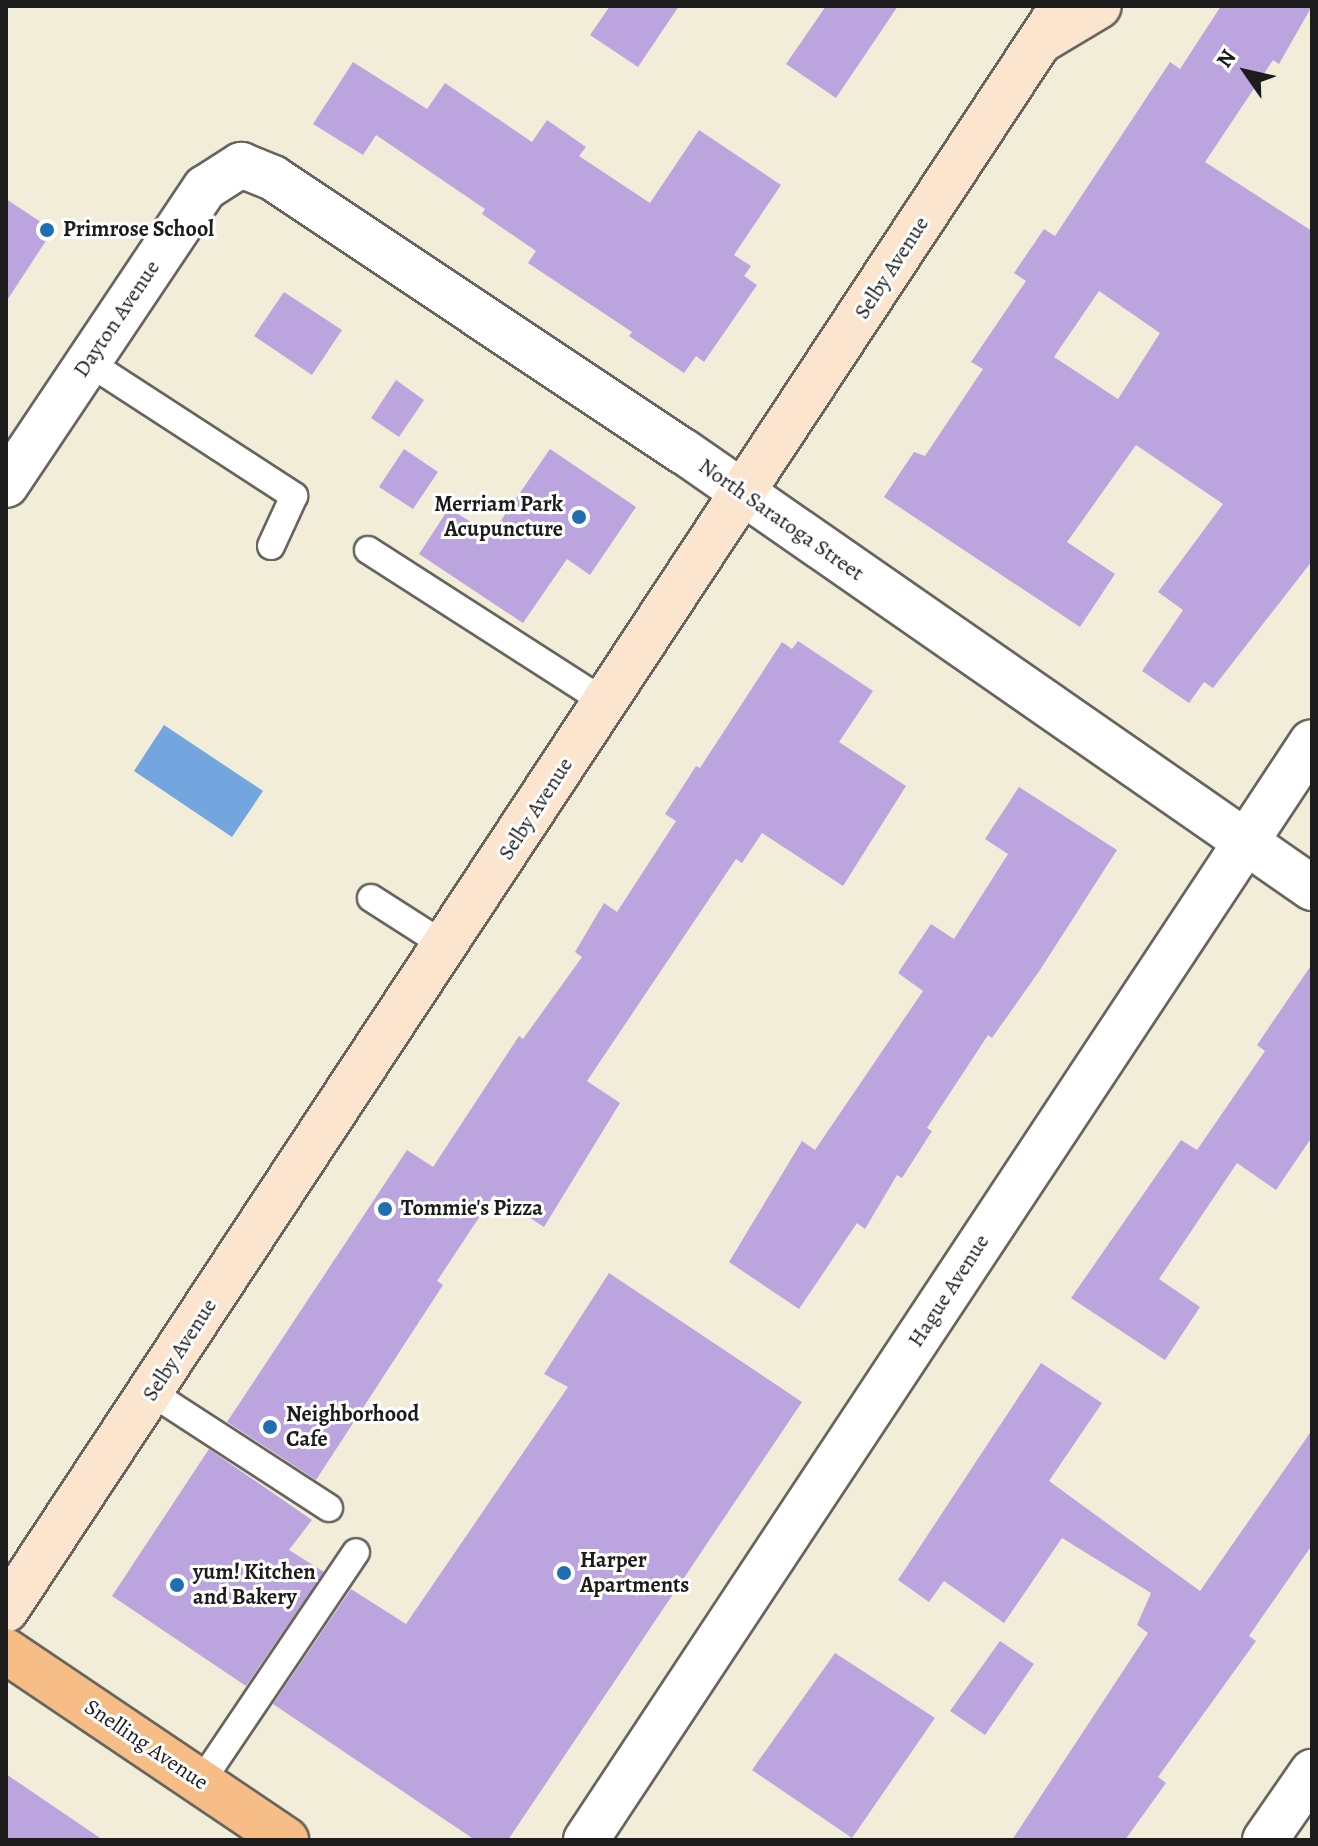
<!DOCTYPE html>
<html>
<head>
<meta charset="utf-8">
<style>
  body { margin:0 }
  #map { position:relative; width:1318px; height:1846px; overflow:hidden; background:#f2edd8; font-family:Alegreya,serif }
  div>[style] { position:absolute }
  .water>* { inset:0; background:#73a5df }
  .building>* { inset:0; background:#bca5df }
  .roads { filter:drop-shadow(2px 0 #67655e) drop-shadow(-2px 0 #67655e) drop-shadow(0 2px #67655e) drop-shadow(0 -2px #67655e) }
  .service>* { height:26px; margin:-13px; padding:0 13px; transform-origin:13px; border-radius:13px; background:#fff }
  .minor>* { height:44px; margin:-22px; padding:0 22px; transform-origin:22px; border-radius:22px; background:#fff }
  .secondary>* { height:44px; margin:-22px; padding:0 22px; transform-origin:22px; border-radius:22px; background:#fbe5cf }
  .primary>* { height:44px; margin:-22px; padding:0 22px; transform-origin:22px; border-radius:22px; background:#f6be86 }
  .dots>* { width:22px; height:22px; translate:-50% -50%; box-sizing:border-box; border:4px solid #fff; border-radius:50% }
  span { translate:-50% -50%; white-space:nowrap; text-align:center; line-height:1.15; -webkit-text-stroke:6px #fff; paint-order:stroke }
  .poi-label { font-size:22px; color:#1c1c1c; font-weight:700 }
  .left { translate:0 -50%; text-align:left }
  .right { translate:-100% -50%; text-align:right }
  .street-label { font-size:22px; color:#1c1c1c }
  .frame { position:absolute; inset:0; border:8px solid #1c1c1c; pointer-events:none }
  .north { position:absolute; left:1206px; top:32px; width:80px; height:80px; -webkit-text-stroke:6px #fff; paint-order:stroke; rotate:304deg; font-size:22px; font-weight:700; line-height:32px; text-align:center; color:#1c1c1c }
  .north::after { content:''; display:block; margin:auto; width:28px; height:36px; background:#1c1c1c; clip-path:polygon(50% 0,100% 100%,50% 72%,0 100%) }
</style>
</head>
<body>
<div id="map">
  <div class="water">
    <div style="clip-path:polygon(164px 725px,263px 791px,232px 837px,134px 771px)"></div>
  </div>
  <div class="building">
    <div style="clip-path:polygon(610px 6px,679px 6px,638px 67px,590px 35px)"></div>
    <div style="clip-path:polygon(826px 6px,898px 6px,836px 98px,786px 64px)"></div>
    <div style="clip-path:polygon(evenodd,1221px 6px,1312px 6px,1279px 64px,1273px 60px,1205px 162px,1312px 231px,1312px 561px,1213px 688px,1204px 682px,1189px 703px,1142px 671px,1183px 610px,1158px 592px,1223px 504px,1136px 445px,1067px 542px,1115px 574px,1080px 627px,884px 497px,914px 452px,925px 456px,983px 369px,971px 362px,1026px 281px,1014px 273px,1044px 229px,1055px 236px,1170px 62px,1180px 69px,1221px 6px,1099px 291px,1160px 333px,1118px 399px,1054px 357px,1099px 291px)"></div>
    <div style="clip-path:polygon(353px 62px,427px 109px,445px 83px,532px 142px,547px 120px,586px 147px,579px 156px,650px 203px,699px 130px,781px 185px,734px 255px,751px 266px,744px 276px,757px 285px,704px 362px,696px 356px,684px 373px,629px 336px,632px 332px,528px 263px,536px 251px,482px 214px,485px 209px,376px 135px,363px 155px,313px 124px)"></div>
    <div style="clip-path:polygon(6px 199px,53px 230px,6px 302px)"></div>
    <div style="clip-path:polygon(284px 292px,342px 330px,312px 375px,254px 336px)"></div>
    <div style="clip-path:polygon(396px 380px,424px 400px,399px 437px,371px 418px)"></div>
    <div style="clip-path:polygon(404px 449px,438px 472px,413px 509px,379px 487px)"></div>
    <div style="clip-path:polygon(550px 449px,636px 507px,590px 575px,567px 559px,523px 623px,419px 554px,449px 508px,491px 535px)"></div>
    <div style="clip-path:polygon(798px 641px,873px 691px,839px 742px,906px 786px,843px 886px,762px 833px,742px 863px,736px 859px,587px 1081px,620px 1103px,544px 1227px,494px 1195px,437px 1281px,443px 1285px,316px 1480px,227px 1422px,407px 1150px,433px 1167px,519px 1036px,523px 1039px,582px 957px,575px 952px,604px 903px,617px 912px,676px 821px,665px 814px,696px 766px,700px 768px,782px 642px,792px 649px)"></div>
    <div style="clip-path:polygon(1019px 787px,1117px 850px,1040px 970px,992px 1038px,988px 1035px,927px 1128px,932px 1131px,902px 1178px,897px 1175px,865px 1229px,857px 1223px,799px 1309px,729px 1262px,802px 1141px,815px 1150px,923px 991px,898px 973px,931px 924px,954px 939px,1008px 854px,985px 839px)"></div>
    <div style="clip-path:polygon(1312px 964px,1312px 1137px,1276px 1190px,1237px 1163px,1159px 1279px,1200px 1307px,1165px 1360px,1071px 1298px,1181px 1140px,1197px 1150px,1265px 1051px,1257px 1045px)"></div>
    <div style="clip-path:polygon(609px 1273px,802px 1402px,508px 1840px,475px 1840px,273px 1704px,351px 1589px,406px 1624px,568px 1387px,544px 1374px)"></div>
    <div style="clip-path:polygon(1041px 1363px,1102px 1403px,1049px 1481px,1200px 1591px,1312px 1430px,1312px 1545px,1249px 1636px,1256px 1641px,1158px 1777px,1166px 1783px,1125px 1840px,1012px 1840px,1148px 1633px,1137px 1625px,1151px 1593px,1062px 1538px,1004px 1623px,944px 1581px,929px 1602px,898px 1580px)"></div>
    <div style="clip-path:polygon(209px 1449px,312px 1520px,289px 1550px,324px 1572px,246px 1686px,112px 1596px)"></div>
    <div style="clip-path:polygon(1000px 1641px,1034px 1664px,985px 1735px,950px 1711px)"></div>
    <div style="clip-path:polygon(835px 1653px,935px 1718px,852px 1838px,752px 1770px)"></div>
    <div style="clip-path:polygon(6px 1774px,103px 1840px,6px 1840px)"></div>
  </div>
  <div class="roads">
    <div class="service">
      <div style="left:88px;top:362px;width:246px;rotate:33deg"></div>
      <div style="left:294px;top:496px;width:55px;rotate:114.7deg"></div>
      <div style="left:368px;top:550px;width:283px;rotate:32.7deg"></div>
      <div style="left:371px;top:898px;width:89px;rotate:32.6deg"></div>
      <div style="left:152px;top:1393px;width:211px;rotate:33deg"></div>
      <div style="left:201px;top:1782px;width:277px;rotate:-56deg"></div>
    </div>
    <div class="minor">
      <div style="left:6px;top:485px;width:358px;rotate:-56.2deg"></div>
      <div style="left:205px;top:188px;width:43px;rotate:-32.6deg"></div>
      <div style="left:241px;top:165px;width:35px;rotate:22deg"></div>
      <div style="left:273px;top:178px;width:493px;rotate:33.7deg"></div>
      <div style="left:683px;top:451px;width:766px;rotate:34.79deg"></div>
      <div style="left:586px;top:1840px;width:1316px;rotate:-56.53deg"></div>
      <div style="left:1265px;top:1840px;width:83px;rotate:-55.3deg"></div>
    </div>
    <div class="secondary">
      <div style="left:1042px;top:40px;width:66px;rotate:-30.8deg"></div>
      <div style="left:6px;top:1610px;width:1921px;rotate:-56.62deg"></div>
    </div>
    <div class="primary">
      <div style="left:6px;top:1651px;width:338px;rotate:34deg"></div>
    </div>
  </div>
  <div class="dots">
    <div style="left:47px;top:230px;background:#1f6fb2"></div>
    <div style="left:579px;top:517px;background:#1f6fb2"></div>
    <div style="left:385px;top:1209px;background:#1f6fb2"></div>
    <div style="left:270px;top:1427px;background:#1f6fb2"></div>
    <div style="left:564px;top:1573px;background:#1f6fb2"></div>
    <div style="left:177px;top:1585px;background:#1f6fb2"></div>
  </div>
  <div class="poi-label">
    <span class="left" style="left:63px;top:230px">Primrose School</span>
    <span class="right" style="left:563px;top:517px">Merriam Park<br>Acupuncture</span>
    <span class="left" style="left:401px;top:1209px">Tommie's Pizza</span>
    <span class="left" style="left:286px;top:1427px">Neighborhood<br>Cafe</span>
    <span class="left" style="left:580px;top:1573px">Harper<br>Apartments</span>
    <span class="left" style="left:193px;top:1585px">yum! Kitchen<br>and Bakery</span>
  </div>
  <div class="street-label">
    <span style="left:892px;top:268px;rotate:-57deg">Selby Avenue</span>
    <span style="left:117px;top:319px;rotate:-56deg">Dayton Avenue</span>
    <span style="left:781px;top:520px;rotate:35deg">North Saratoga Street</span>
    <span style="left:536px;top:809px;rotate:-57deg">Selby Avenue</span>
    <span style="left:949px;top:1291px;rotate:-57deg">Hague Avenue</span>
    <span style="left:180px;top:1350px;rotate:-57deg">Selby Avenue</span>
    <span style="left:146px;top:1745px;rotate:34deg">Snelling Avenue</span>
  </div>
  <div class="frame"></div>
  <div class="north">N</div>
</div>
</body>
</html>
